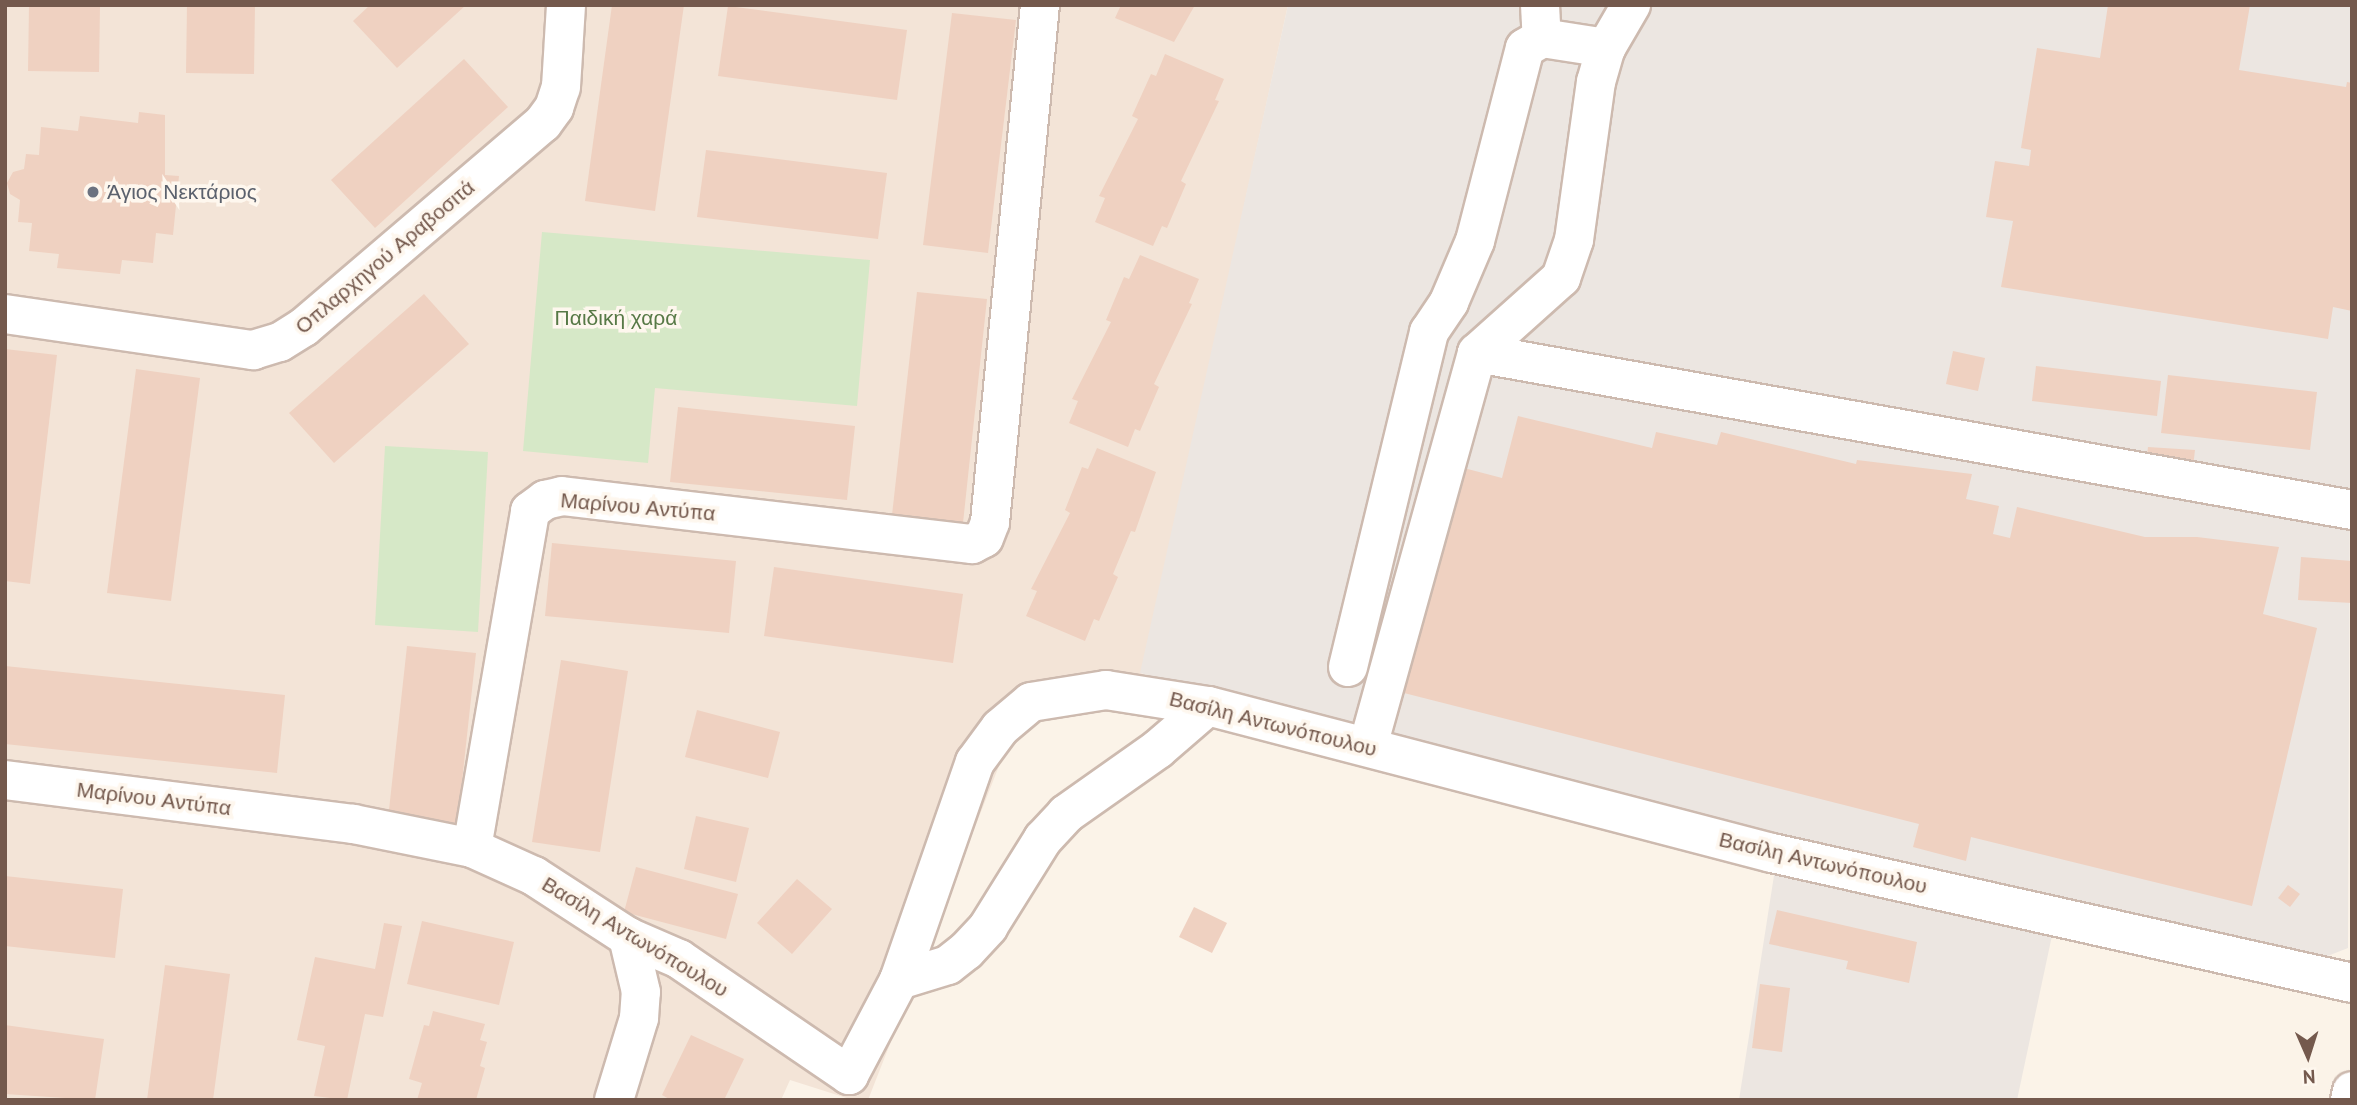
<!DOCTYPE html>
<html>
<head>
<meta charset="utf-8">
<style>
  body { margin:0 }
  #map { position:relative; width:2357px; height:1105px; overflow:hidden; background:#fbf3e8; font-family:"PT Sans",sans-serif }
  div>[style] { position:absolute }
  .residential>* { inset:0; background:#f3e4d7 }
  .industrial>* { inset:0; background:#ece6e1 }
  .green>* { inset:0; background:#d6e8c7 }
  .building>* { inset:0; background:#efd1c1 }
  .roads { filter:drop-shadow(2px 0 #cdbaaf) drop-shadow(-2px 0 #cdbaaf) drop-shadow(0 2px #cdbaaf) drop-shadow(0 -2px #cdbaaf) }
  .minor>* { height:38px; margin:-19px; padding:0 19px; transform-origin:19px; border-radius:19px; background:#fff }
  .dots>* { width:19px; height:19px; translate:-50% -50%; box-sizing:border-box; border:4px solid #fef7ee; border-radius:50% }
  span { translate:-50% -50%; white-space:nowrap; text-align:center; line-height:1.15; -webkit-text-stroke:7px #fef7ee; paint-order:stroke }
  .worship-label { font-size:21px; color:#5b616d }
  .left { translate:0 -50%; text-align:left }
  .street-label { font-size:21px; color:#74594d }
  .park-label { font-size:21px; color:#577946 }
  .frame { position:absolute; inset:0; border:7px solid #74594d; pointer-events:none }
  .north { position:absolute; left:2273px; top:1021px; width:70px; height:70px; -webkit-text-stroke:5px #fef7ee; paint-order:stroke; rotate:177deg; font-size:19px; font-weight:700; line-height:28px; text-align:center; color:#74594d }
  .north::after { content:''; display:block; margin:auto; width:24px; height:32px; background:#74594d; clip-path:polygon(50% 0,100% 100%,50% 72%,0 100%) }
</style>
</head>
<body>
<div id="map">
  <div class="residential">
    <div style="clip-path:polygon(5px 5px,1288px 5px,1134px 709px,1040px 712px,1006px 748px,868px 1100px,853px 1100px,790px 1080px,781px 1100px,5px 1100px)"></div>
  </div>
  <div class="industrial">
    <div style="clip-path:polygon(1288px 5px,2352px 5px,2348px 948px,2325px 957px,2060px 898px,2017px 1100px,1739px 1100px,1780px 837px,1140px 673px)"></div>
  </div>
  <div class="green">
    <div style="clip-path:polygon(542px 232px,870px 260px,857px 406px,655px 388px,648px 463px,523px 451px)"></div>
    <div style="clip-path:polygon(385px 446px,488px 452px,478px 632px,375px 625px)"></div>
  </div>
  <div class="building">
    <div style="clip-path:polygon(29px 5px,100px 5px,99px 72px,28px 71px)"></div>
    <div style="clip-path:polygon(187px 5px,255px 5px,254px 74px,186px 73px)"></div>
    <div style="clip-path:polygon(370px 5px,466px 5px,397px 68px,353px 21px)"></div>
    <div style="clip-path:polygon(612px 5px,684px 5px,655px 211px,585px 201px)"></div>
    <div style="clip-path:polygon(1121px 5px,1195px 5px,1174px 42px,1115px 18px)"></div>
    <div style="clip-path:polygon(2108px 5px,2250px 5px,2239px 70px,2346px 87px,2347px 82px,2352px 83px,2352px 311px,2333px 307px,2328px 339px,2001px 287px,2013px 221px,1986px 217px,1995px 161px,2029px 166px,2031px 150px,2021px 148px,2037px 48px,2100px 58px)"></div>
    <div style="clip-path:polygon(728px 6px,907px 30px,897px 100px,718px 76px)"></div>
    <div style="clip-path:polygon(952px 13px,1016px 20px,988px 253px,923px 245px)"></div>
    <div style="clip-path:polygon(1165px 54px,1224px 79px,1215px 100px,1219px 101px,1181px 181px,1186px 184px,1167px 228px,1162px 226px,1153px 246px,1095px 222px,1105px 198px,1099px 196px,1138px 119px,1132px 116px,1151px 74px,1156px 76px)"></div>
    <div style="clip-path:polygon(464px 59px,508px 107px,375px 228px,331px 180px)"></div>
    <div style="clip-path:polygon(139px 112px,165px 115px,165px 175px,179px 176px,173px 235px,156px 233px,153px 263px,122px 260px,120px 274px,57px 268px,59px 254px,29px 251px,32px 223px,18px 222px,20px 200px,10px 194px,7px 183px,13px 172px,24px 169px,26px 154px,39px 155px,41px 127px,78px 131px,80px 116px,138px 123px)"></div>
    <div style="clip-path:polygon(706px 150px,887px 173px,878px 239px,697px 217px)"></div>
    <div style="clip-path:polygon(1140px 255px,1199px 279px,1189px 303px,1192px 304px,1154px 384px,1159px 387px,1140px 431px,1135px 429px,1128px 447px,1069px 423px,1078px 401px,1072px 399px,1111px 322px,1106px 320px,1124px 277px,1129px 279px)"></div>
    <div style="clip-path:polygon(917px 292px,987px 299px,963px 523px,892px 515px)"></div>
    <div style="clip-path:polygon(424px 294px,469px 344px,334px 463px,289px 413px)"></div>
    <div style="clip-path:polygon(5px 349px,57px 355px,30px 584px,5px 581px)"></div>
    <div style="clip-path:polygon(1953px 351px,1985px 358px,1978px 391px,1946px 384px)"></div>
    <div style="clip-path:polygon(2036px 366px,2161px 381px,2157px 416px,2032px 401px)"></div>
    <div style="clip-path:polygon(136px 369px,200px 378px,171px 601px,107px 593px)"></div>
    <div style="clip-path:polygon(2168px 375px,2317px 392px,2310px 450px,2161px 433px)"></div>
    <div style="clip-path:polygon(678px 407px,855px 426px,847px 500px,670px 482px)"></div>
    <div style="clip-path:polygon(1518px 416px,1652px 448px,1656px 432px,1717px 445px,1721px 432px,1856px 464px,1857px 460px,1972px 474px,1966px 499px,1999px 506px,1993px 534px,2010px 538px,2017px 507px,2145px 537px,2197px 537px,2279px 547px,2263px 614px,2317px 628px,2252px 906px,1971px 837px,1966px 861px,1913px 847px,1919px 824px,1404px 693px,1460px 467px,1502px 478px)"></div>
    <div style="clip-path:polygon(2148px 447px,2195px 450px,2193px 467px,2146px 464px)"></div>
    <div style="clip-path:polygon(1097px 448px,1156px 472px,1135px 532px,1131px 531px,1113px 574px,1118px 577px,1099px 621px,1094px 619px,1085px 641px,1026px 616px,1037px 591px,1031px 589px,1070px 513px,1065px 510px,1082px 467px,1088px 469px)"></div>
    <div style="clip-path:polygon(552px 543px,736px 561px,729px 633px,545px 616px)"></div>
    <div style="clip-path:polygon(2301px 557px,2352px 561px,2352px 603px,2298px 600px)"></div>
    <div style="clip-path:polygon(774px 567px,963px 594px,953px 663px,764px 636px)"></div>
    <div style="clip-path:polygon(407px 646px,476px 653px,457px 827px,388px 819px)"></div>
    <div style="clip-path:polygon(561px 660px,628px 671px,600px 852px,532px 842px)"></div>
    <div style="clip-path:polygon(5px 666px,285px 695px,277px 773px,5px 744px)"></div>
    <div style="clip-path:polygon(697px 710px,780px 732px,768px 778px,685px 757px)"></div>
    <div style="clip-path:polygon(696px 816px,749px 828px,736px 882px,684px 869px)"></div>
    <div style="clip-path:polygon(636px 867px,738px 894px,726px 939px,624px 912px)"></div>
    <div style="clip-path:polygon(5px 876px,123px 889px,115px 958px,5px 946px)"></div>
    <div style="clip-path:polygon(797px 879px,832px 909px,792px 954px,757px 923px)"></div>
    <div style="clip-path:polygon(2288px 885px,2300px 894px,2290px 907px,2278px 898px)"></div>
    <div style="clip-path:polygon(1194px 907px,1227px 923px,1212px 953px,1179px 937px)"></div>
    <div style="clip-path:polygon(1777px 910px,1917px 942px,1909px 983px,1846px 969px,1848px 961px,1769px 944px)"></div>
    <div style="clip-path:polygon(422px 921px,514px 942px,499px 1005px,407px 984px)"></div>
    <div style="clip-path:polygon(384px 923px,402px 926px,383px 1017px,365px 1014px,347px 1100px,314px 1096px,325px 1046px,297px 1040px,315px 957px,375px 969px)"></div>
    <div style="clip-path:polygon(165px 965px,230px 974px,213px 1100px,147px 1100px)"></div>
    <div style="clip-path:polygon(1760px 984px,1790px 988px,1782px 1052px,1752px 1048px)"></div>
    <div style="clip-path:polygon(433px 1011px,485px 1024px,480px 1040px,487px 1042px,480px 1066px,485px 1068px,476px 1100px,417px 1100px,422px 1083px,409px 1079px,424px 1025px,429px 1026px)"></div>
    <div style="clip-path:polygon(5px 1025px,104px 1039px,95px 1100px,5px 1094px)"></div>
    <div style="clip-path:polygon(691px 1035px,744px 1059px,724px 1100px,671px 1100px,662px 1095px)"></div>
  </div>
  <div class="roads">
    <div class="minor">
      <div style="left:1540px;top:5px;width:33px;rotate:87deg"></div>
      <div style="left:5px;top:314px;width:251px;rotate:8.3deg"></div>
      <div style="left:253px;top:350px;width:28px;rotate:-17deg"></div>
      <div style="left:280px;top:342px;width:28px;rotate:-32deg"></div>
      <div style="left:304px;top:327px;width:314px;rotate:-40.5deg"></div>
      <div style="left:543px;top:123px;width:19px;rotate:-54deg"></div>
      <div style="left:554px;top:108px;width:22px;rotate:-72deg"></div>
      <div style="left:561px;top:87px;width:82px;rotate:-86.5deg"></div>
      <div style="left:1477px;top:353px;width:889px;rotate:10.17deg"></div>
      <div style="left:1348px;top:667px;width:345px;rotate:-76.4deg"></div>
      <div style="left:1429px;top:332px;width:36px;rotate:-56deg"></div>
      <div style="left:1449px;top:302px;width:66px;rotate:-66.9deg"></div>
      <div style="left:1475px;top:241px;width:199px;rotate:-75.5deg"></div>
      <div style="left:1525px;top:48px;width:20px;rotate:-30deg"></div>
      <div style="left:1542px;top:38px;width:65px;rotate:8.9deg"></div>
      <div style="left:1368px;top:746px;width:408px;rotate:-74.5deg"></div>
      <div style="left:1477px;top:353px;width:113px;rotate:-41.8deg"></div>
      <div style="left:1561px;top:278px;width:40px;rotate:-71.1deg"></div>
      <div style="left:1574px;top:240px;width:160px;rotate:-82.1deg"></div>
      <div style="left:1596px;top:82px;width:35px;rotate:-74deg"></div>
      <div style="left:1606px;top:48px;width:50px;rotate:-59.8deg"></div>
      <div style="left:5px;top:780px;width:351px;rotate:7.2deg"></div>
      <div style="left:353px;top:824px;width:121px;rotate:11.4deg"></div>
      <div style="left:472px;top:848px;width:342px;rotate:-80.2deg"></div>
      <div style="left:530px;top:511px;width:19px;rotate:-36deg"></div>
      <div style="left:545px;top:500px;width:17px;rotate:-13deg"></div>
      <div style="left:562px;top:496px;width:413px;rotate:6.7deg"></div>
      <div style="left:972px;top:544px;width:13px;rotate:-27deg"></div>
      <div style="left:984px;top:538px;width:17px;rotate:-69deg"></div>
      <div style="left:990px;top:522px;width:519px;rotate:-84.48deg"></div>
      <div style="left:472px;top:848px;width:68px;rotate:24.3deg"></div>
      <div style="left:534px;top:876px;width:112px;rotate:33deg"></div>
      <div style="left:628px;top:937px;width:56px;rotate:23.3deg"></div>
      <div style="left:679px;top:959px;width:206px;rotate:34.3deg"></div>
      <div style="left:849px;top:1075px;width:107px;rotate:-62.2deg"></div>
      <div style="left:899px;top:980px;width:231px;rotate:-70.8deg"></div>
      <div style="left:975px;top:762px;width:42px;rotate:-53.7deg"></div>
      <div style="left:1000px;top:728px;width:40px;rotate:-40deg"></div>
      <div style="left:1031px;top:702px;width:76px;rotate:-9.1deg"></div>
      <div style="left:1106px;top:690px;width:103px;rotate:8.9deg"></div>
      <div style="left:1208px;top:706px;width:583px;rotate:14.61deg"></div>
      <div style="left:1772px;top:853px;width:594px;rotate:12.63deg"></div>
      <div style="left:899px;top:980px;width:51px;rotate:-17deg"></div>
      <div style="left:948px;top:965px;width:23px;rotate:-38deg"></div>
      <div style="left:966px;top:951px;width:33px;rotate:-47deg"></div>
      <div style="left:988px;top:927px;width:104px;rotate:-58deg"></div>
      <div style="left:1043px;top:839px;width:34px;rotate:-47deg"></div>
      <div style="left:1066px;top:814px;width:113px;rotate:-35.2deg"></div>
      <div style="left:1158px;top:749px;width:66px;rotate:-40.7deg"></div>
      <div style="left:614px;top:1100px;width:86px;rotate:-73deg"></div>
      <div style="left:639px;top:1018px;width:26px;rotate:-86deg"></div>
      <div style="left:641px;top:992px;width:57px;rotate:-103.3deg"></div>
      <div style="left:2350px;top:1100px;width:9px;rotate:-77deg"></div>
    </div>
  </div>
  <div class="dots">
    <div style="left:93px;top:192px;background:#6b7280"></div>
  </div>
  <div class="worship-label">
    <span class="left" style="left:107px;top:192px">Άγιος Νεκτάριος</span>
  </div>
  <div class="street-label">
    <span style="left:385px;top:257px;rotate:-40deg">Οπλαρχηγού Αραβοσιτά</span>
    <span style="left:638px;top:507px;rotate:5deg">Μαρίνου Αντύπα</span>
    <span style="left:1273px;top:724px;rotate:14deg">Βασίλη Αντωνόπουλου</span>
    <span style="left:154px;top:799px;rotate:7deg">Μαρίνου Αντύπα</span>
    <span style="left:1823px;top:863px;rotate:13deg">Βασίλη Αντωνόπουλου</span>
    <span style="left:635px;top:937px;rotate:31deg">Βασίλη Αντωνόπουλου</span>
  </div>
  <div class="park-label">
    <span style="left:616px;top:318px">Παιδική χαρά</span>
  </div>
  <div class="frame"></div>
  <div class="north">N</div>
</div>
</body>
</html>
